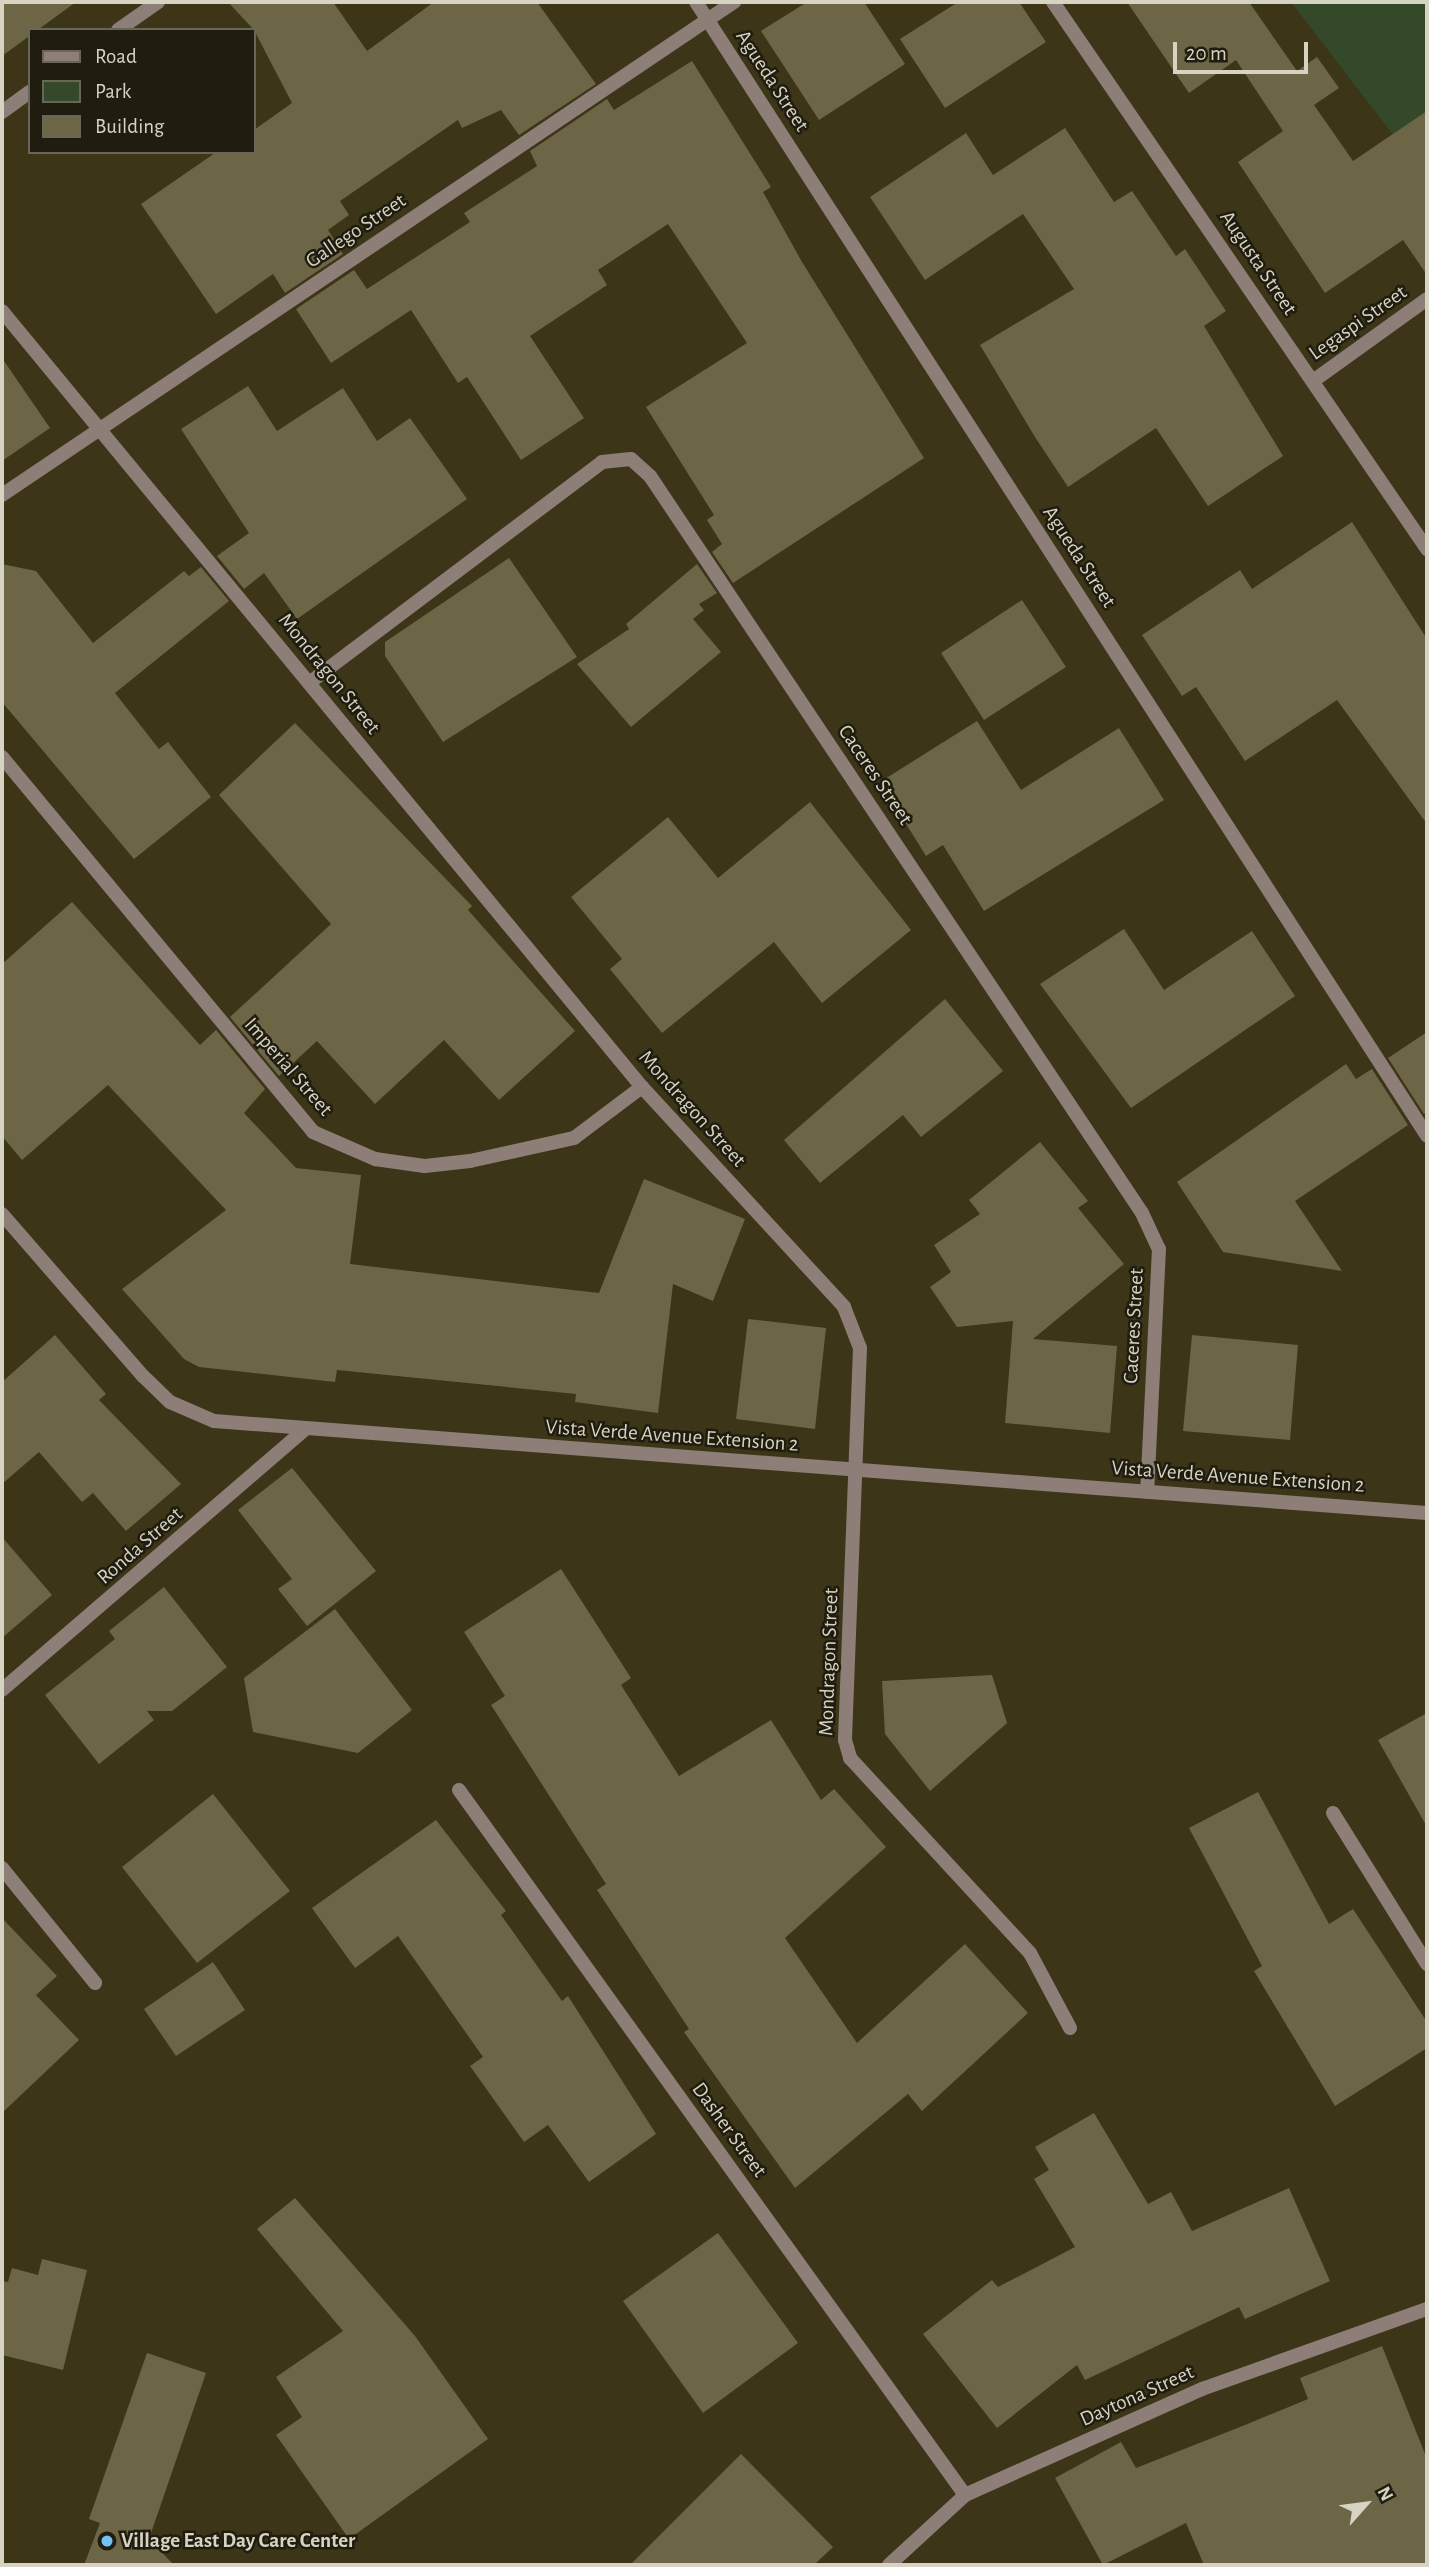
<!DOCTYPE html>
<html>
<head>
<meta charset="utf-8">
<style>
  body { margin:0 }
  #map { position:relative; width:1429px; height:2567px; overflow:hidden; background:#3c3518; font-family:"Alegreya Sans",sans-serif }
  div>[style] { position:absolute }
  .green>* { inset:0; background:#34492a }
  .building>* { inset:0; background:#6c6546 }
  .street>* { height:14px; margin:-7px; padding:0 7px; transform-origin:7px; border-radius:7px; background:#8d7e78 }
  .dots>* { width:19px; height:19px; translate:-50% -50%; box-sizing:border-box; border:4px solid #201d10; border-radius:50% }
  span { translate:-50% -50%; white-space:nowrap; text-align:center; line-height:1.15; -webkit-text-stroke:5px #201d10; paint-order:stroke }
  .street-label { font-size:21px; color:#d6d3c2 }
  .poi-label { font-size:21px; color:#d6d3c2; font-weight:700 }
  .left { translate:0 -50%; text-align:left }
  .frame { position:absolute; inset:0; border:4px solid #d6d3c2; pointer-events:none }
  .legend { position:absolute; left:28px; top:28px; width:228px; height:126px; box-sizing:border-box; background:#201d10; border:2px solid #696657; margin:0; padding:9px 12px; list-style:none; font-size:21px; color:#d6d3c2 }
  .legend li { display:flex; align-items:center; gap:14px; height:35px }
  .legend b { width:35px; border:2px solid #696657 }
  .north { position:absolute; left:1331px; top:2469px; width:70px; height:70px; -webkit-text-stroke:5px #201d10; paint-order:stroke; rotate:62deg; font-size:19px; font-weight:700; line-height:28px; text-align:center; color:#d6d3c2 }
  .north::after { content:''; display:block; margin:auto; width:24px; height:32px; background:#d6d3c2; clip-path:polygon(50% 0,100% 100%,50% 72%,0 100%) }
  .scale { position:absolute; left:1173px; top:42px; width:135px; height:32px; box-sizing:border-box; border:4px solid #d6d3c2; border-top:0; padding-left:9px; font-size:21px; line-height:24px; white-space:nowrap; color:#d6d3c2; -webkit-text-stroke:5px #201d10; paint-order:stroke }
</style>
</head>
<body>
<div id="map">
  <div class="green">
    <div style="clip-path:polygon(1291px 2px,1427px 2px,1427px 127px,1401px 145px)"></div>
  </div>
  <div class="building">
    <div style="clip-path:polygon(2px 2px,76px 2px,2px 56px)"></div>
    <div style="clip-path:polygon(228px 2px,333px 2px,367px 51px,434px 2px,537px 2px,596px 84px,519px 135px,501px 110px,462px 128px,458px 120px,340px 201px,349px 215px,328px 230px,343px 254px,285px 293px,273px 274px,216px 314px,141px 204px,215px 153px,254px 152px,254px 130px,292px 103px,254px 30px)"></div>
    <div style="clip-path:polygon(807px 2px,864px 2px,905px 64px,819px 120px,761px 31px)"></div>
    <div style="clip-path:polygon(958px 2px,1019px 2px,1046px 42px,945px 108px,900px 39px)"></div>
    <div style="clip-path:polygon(1127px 2px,1249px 2px,1297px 71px,1317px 57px,1339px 88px,1314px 105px,1353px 161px,1427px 111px,1427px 275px,1403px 240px,1325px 293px,1238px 162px,1283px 131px,1236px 60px,1189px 93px)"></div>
    <div style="clip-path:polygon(692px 61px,771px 187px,763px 192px,802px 262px,924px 458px,733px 583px,712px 552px,722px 544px,707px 520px,714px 515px,646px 407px,747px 343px,668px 224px,598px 270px,607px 285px,530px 336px,584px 418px,521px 460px,467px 377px,458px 383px,411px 310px,331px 363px,296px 309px,354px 270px,367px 289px,470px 222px,464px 213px,537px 166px,530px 151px,607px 99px,614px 110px)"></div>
    <div style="clip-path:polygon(1065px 128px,1114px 202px,1132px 191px,1176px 256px,1185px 249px,1226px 311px,1204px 326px,1283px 456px,1208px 506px,1156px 428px,1068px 487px,1035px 437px,980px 345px,1074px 289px,1023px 214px,925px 280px,870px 197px,966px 133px,993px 175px)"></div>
    <div style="clip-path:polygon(2px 358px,50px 428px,2px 461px)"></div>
    <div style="clip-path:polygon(248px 386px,277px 431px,343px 388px,377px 441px,410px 418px,467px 499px,297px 619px,264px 573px,244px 589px,217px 556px,249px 533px,181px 429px)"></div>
    <div style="clip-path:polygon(1352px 522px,1427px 639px,1427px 824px,1337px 700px,1245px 761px,1196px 687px,1182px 696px,1142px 635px,1240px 570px,1252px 589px)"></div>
    <div style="clip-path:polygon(509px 558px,577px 657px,443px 742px,385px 656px,385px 642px)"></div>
    <div style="clip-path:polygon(2px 564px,36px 571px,93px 643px,184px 571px,189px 576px,201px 567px,229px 601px,115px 693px,159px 749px,168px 742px,211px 797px,134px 859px,2px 702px)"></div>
    <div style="clip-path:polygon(697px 564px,717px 593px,699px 604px,704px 610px,693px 619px,721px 652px,631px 727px,577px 664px,629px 629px,626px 624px)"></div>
    <div style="clip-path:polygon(1022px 600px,1066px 667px,984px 720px,941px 653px)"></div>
    <div style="clip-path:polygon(977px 721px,1021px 790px,1119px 728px,1164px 800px,984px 911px,943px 845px,926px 856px,880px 782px)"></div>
    <div style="clip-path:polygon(295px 723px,472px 906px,468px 910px,575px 1031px,499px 1100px,444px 1040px,375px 1104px,317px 1041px,279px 1076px,230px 1017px,331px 924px,219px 795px)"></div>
    <div style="clip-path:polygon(810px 802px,911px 930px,822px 1003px,774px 942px,662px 1033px,610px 969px,622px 959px,571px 897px,668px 817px,718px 878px)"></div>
    <div style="clip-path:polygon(72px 902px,200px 1045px,216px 1030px,265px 1089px,244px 1113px,296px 1168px,361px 1175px,350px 1264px,599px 1293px,644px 1179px,745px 1219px,713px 1301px,673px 1284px,658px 1413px,575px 1402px,576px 1394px,337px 1370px,335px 1382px,199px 1367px,184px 1359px,122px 1289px,226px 1210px,108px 1085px,22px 1160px,2px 1136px,2px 964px)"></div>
    <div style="clip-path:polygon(1124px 929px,1164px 990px,1252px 931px,1295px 996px,1131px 1108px,1040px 984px)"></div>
    <div style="clip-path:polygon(945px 999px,1003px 1071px,921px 1137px,903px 1115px,820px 1183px,784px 1140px)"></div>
    <div style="clip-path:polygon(1427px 1032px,1427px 1112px,1424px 1114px,1388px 1058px)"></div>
    <div style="clip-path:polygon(1346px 1064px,1356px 1079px,1372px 1069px,1408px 1125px,1295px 1201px,1342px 1271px,1223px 1252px,1177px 1182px)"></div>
    <div style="clip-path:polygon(1040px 1142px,1088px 1201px,1078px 1208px,1124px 1264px,1033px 1339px,1117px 1346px,1110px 1433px,1005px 1423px,1013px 1321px,957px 1327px,930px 1287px,951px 1272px,934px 1245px,980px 1214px,969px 1200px)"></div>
    <div style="clip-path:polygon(748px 1319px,826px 1328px,815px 1429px,736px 1419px)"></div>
    <div style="clip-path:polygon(55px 1335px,106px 1394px,99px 1400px,181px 1484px,126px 1531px,93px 1493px,82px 1502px,39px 1452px,2px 1484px,2px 1382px)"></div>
    <div style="clip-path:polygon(1192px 1335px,1298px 1345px,1290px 1440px,1183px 1431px)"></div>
    <div style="clip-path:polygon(292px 1468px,376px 1571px,307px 1626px,278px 1589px,292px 1579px,238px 1510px)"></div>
    <div style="clip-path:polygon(2px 1537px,52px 1595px,2px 1638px)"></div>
    <div style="clip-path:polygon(561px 1569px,631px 1678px,621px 1685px,679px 1776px,771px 1720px,821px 1800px,834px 1789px,886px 1847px,785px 1938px,857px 2043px,965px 1944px,1028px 2013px,922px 2111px,908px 2094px,795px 2188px,684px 2032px,689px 2029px,597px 1890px,606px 1884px,491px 1705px,505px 1696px,464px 1632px)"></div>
    <div style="clip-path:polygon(164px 1587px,227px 1667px,172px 1711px,147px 1711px,154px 1720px,99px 1764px,45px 1695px,115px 1639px,109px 1631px)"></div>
    <div style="clip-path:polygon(335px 1609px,412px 1710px,358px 1753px,253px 1732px,244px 1678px)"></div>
    <div style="clip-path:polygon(992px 1675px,1007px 1723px,930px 1791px,885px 1734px,882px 1681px)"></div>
    <div style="clip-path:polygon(1427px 1713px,1427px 1827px,1378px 1740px)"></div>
    <div style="clip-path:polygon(1258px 1792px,1329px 1924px,1353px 1909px,1427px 2022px,1427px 2048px,1335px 2106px,1254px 1971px,1262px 1966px,1189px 1828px)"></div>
    <div style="clip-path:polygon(213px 1794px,290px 1891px,197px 1963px,122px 1867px)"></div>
    <div style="clip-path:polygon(436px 1820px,506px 1911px,501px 1915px,562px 2001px,568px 1996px,656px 2134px,589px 2182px,548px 2125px,524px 2142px,470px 2066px,483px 2057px,398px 1936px,355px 1968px,312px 1908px)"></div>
    <div style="clip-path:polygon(2px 1918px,57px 1976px,36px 1995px,79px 2040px,2px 2113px)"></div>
    <div style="clip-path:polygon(213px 1962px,245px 2010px,176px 2056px,144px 2009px)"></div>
    <div style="clip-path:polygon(1094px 2113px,1148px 2204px,1171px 2192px,1192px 2231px,1289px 2188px,1330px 2281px,1245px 2319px,1239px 2307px,1085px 2380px,1077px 2365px,997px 2428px,923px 2334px,992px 2280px,998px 2287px,1075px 2247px,1034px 2179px,1049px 2170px,1035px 2147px)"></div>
    <div style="clip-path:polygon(295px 2198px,415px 2336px,488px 2439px,349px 2539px,276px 2435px,302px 2417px,276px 2377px,343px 2331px,257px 2229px)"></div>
    <div style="clip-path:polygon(718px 2233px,798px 2343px,703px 2413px,623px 2301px)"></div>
    <div style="clip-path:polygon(42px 2259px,87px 2270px,63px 2370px,2px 2355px,2px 2281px,8px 2282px,12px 2268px,38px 2275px)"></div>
    <div style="clip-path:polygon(1382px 2346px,1427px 2459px,1427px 2565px,1204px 2565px,1186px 2523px,1103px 2565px,1055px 2478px,1121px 2442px,1136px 2468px,1245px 2425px,1308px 2399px,1300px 2378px)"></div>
    <div style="clip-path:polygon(147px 2353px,206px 2373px,149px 2539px,174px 2565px,84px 2565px,100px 2523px,89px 2519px)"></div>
    <div style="clip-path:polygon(741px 2454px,833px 2547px,814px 2565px,630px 2565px)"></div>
  </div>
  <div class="street">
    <div style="left:696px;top:2px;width:1349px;rotate:57.19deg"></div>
    <div style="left:1053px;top:2px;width:663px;rotate:55.64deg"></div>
    <div style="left:118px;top:30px;width:49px;rotate:-35deg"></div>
    <div style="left:2px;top:112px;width:34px;rotate:-36deg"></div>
    <div style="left:2px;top:311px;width:1006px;rotate:50.49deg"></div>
    <div style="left:642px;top:1087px;width:299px;rotate:47.4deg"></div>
    <div style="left:844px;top:1307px;width:44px;rotate:68.7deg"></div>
    <div style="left:860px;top:1348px;width:392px;rotate:92.2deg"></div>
    <div style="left:845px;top:1740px;width:19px;rotate:74deg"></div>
    <div style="left:850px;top:1758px;width:265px;rotate:47.3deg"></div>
    <div style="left:1030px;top:1953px;width:85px;rotate:61.9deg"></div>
    <div style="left:1313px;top:381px;width:140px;rotate:-35.7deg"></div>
    <div style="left:2px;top:495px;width:883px;rotate:-33.96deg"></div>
    <div style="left:309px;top:683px;width:367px;rotate:-37deg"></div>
    <div style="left:602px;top:462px;width:29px;rotate:-6deg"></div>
    <div style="left:631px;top:459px;width:25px;rotate:42deg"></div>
    <div style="left:650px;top:476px;width:886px;rotate:56.27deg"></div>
    <div style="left:1142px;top:1213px;width:40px;rotate:65deg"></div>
    <div style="left:1159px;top:1249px;width:243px;rotate:92.8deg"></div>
    <div style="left:2px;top:757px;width:487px;rotate:50.3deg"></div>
    <div style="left:313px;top:1132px;width:68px;rotate:23.5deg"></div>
    <div style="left:375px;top:1159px;width:50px;rotate:8deg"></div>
    <div style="left:425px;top:1166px;width:45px;rotate:-6.3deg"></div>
    <div style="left:470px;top:1161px;width:107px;rotate:-12.5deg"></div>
    <div style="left:574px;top:1138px;width:85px;rotate:-36.9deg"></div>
    <div style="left:2px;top:1214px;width:215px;rotate:49deg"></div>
    <div style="left:143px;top:1376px;width:37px;rotate:44deg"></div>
    <div style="left:170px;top:1402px;width:48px;rotate:23.4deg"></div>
    <div style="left:214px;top:1421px;width:1216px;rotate:4.34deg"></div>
    <div style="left:2px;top:1690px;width:399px;rotate:-40.7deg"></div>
    <div style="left:459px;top:1790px;width:868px;rotate:54.33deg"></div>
    <div style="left:1333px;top:1813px;width:178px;rotate:58.1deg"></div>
    <div style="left:2px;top:1868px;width:148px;rotate:51deg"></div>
    <div style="left:889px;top:2565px;width:103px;rotate:-42.6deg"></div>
    <div style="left:965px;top:2495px;width:260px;rotate:-24.1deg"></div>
    <div style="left:1202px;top:2389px;width:239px;rotate:-19.6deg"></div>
  </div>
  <div class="dots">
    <div style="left:107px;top:2541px;background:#73c1f5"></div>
  </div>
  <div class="street-label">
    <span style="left:772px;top:81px;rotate:57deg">Agueda Street</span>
    <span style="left:356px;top:231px;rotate:-34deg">Gallego Street</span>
    <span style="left:1258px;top:263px;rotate:56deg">Augusta Street</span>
    <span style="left:1358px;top:323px;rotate:-35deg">Legaspi Street</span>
    <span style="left:1079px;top:557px;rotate:57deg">Agueda Street</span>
    <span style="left:329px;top:674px;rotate:51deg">Mondragon Street</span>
    <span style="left:875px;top:775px;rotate:56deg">Caceres Street</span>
    <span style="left:288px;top:1067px;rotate:49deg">Imperial Street</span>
    <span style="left:692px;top:1109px;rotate:48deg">Mondragon Street</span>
    <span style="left:1134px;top:1326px;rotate:-87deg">Caceres Street</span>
    <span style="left:672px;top:1436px;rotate:4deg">Vista Verde Avenue Extension 2</span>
    <span style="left:1238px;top:1477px;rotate:4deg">Vista Verde Avenue Extension 2</span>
    <span style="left:140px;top:1546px;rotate:-41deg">Ronda Street</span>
    <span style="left:829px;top:1662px;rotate:-88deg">Mondragon Street</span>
    <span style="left:729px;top:2130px;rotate:54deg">Dasher Street</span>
    <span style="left:1137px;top:2396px;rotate:-24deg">Daytona Street</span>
  </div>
  <div class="poi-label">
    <span class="left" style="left:121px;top:2541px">Village East Day Care Center</span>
  </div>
  <div class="frame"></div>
  <ul class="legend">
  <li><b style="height:9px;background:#8d7e78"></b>Road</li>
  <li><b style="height:19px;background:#34492a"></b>Park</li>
  <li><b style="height:19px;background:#6c6546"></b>Building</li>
  </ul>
  <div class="north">N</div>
  <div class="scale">20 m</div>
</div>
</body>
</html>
